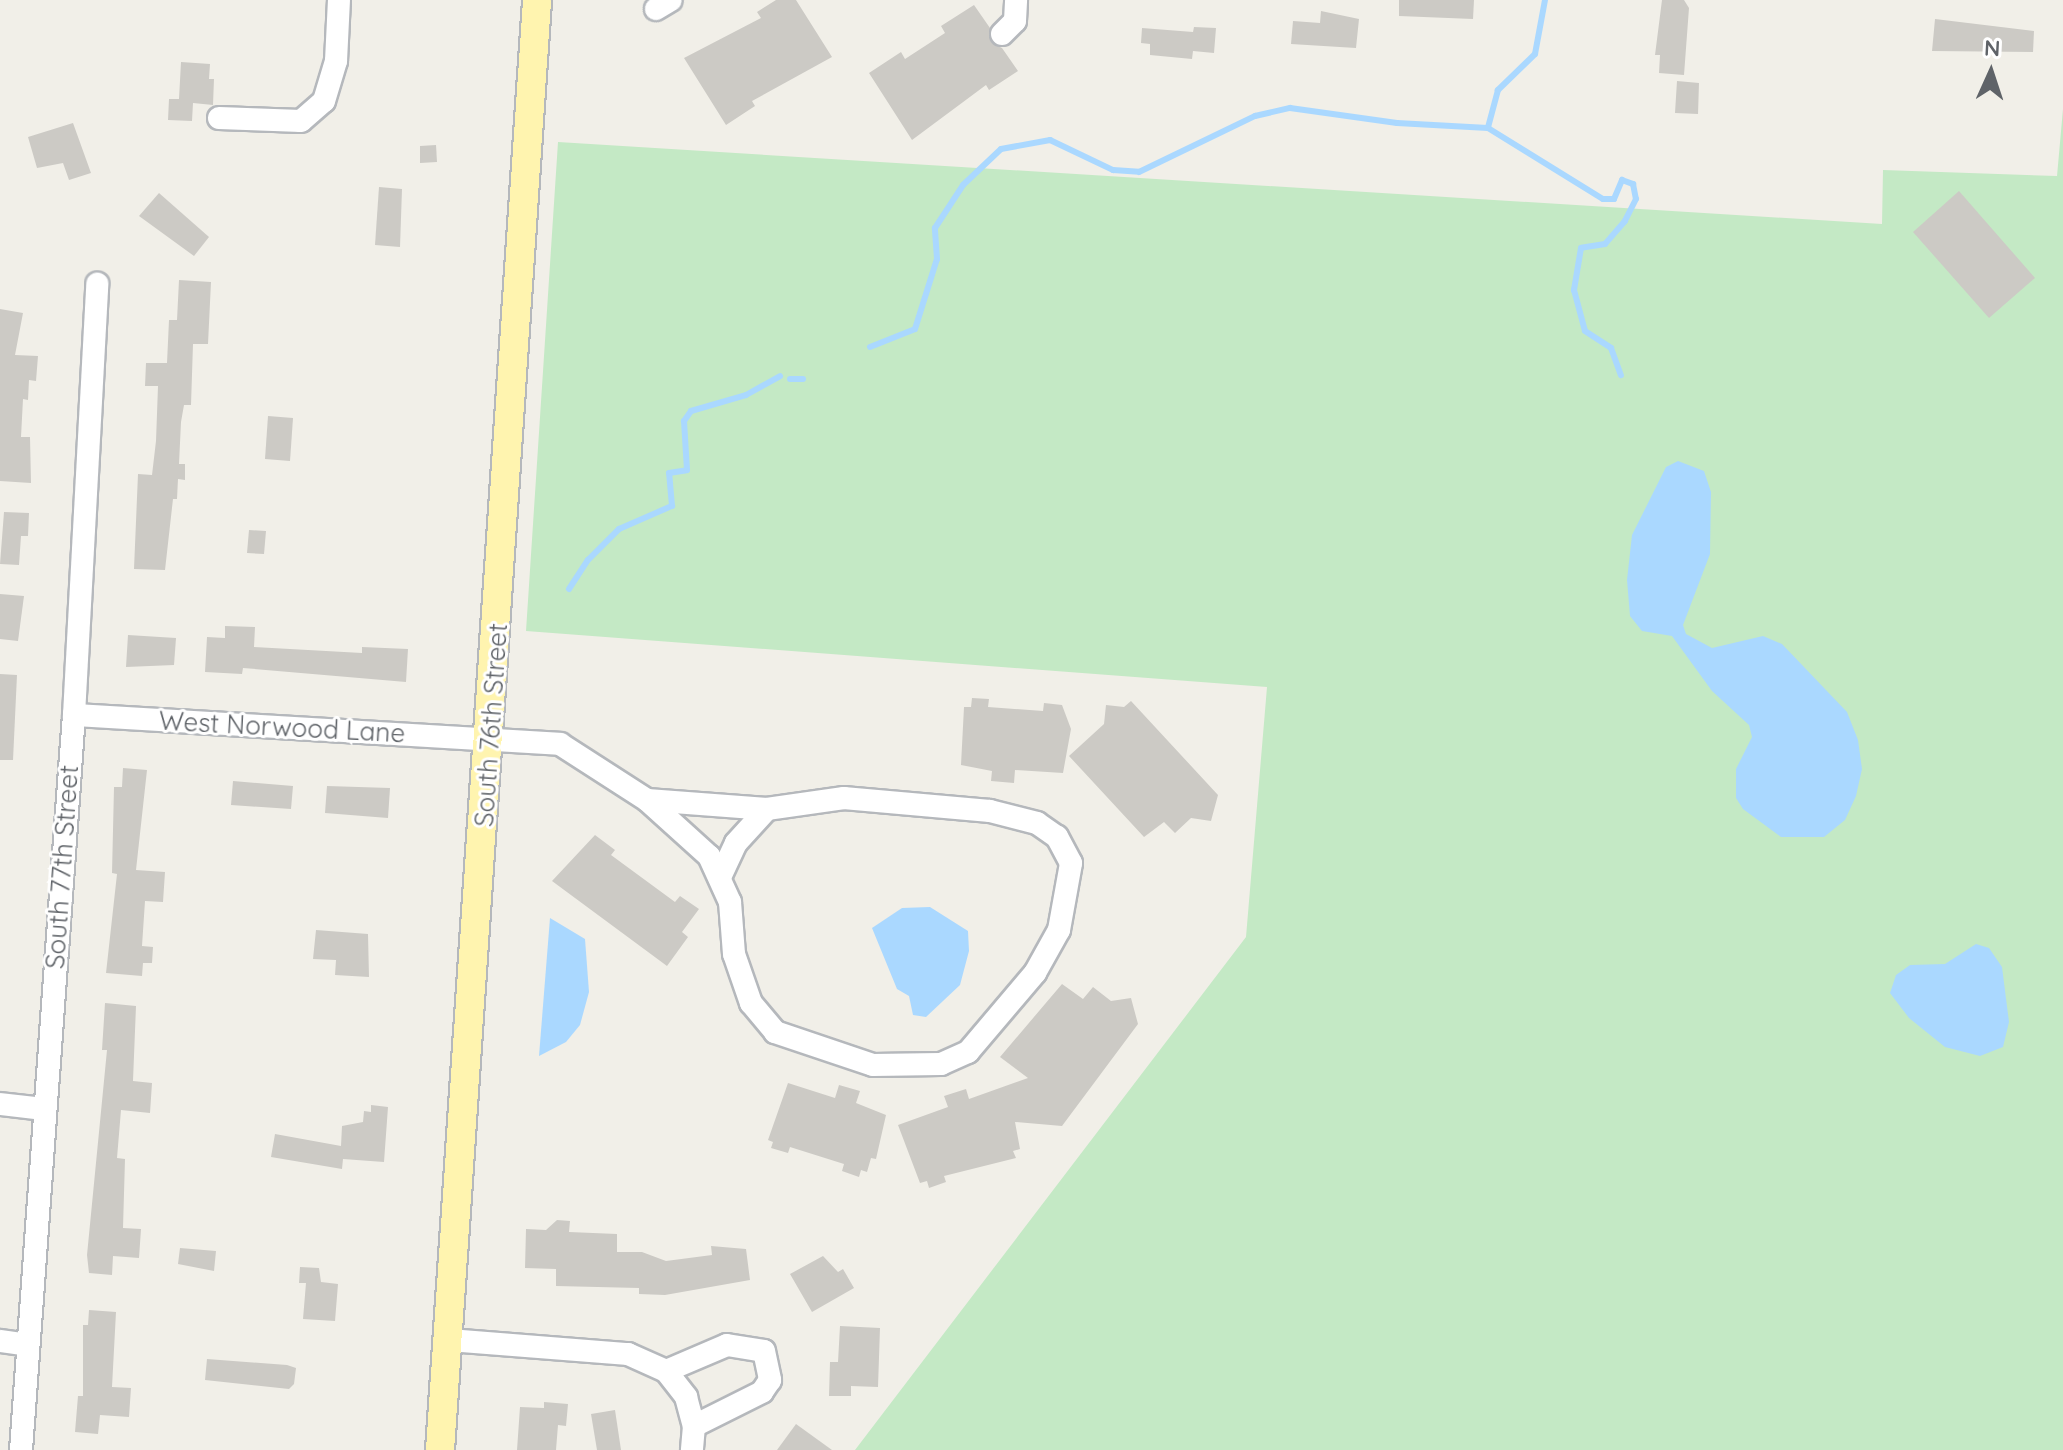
<!DOCTYPE html>
<html>
<head>
<meta charset="utf-8">
<style>
  body { margin:0 }
  #map { position:relative; width:2063px; height:1450px; overflow:hidden; background:#f1efe8; font-family:Quicksand,sans-serif }
  div>[style] { position:absolute }
  .green>* { inset:0; background:#c4e9c5 }
  .water>* { inset:0; background:#aad8ff }
  .stream>* { height:6px; margin:-3px; padding:0 3px; transform-origin:3px; border-radius:3px; background:#aad8ff }
  .building>* { inset:0; background:#cccac5 }
  .roads { filter:drop-shadow(2px 0 #b5b8bc) drop-shadow(-2px 0 #b5b8bc) drop-shadow(0 2px #b5b8bc) drop-shadow(0 -2px #b5b8bc) }
  .minor>* { height:22px; margin:-11px; padding:0 11px; transform-origin:11px; border-radius:11px; background:#fff }
  .major>* { height:28px; margin:-14px; padding:0 14px; transform-origin:14px; border-radius:14px; background:#fff4af }
  span { translate:-50% -50%; white-space:nowrap; text-align:center; line-height:1.15; -webkit-text-stroke:6px #fff; paint-order:stroke }
  .street-label { font-size:26px; color:#5f6368 }
  .north { position:absolute; left:1951px; top:32px; width:80px; height:80px; -webkit-text-stroke:6px #fff; paint-order:stroke; rotate:3deg; font-size:22px; font-weight:700; line-height:32px; text-align:center; color:#5f6368 }
  .north::after { content:''; display:block; margin:auto; width:28px; height:36px; background:#5f6368; clip-path:polygon(50% 0,100% 100%,50% 72%,0 100%) }
</style>
</head>
<body>
<div id="map">
  <div class="green">
    <div style="clip-path:polygon(2063px 109px,2063px 1450px,855px 1450px,1246px 937px,1267px 687px,526px 631px,558px 142px,1882px 224px,1883px 170px,2057px 176px)"></div>
  </div>
  <div class="water">
    <div style="clip-path:polygon(1678px 461px,1704px 471px,1711px 492px,1710px 554px,1683px 625px,1686px 634px,1712px 648px,1763px 636px,1782px 644px,1847px 712px,1858px 740px,1862px 769px,1856px 796px,1845px 820px,1824px 837px,1781px 837px,1743px 809px,1736px 798px,1736px 769px,1752px 737px,1749px 725px,1712px 691px,1672px 636px,1642px 631px,1630px 616px,1627px 580px,1632px 535px,1666px 467px)"></div>
    <div style="clip-path:polygon(930px 907px,968px 931px,969px 951px,960px 985px,926px 1017px,913px 1015px,909px 996px,897px 989px,872px 928px,902px 908px)"></div>
    <div style="clip-path:polygon(550px 918px,585px 939px,589px 992px,580px 1025px,566px 1042px,539px 1056px)"></div>
    <div style="clip-path:polygon(1976px 944px,1989px 948px,2002px 967px,2009px 1022px,2003px 1047px,1980px 1056px,1945px 1047px,1909px 1018px,1890px 993px,1896px 975px,1910px 965px,1945px 964px)"></div>
  </div>
  <div class="stream">
    <div style="left:1545px;top:0;width:55px;rotate:100.5deg"></div>
    <div style="left:1535px;top:54px;width:52px;rotate:135.8deg"></div>
    <div style="left:1498px;top:90px;width:39px;rotate:105deg"></div>
    <div style="left:1488px;top:128px;width:135px;rotate:31.7deg"></div>
    <div style="left:1603px;top:199px;width:11px"></div>
    <div style="left:1614px;top:199px;width:21px;rotate:-67deg"></div>
    <div style="left:1622px;top:180px;width:12px;rotate:20deg"></div>
    <div style="left:1633px;top:184px;width:15px;rotate:79deg"></div>
    <div style="left:1636px;top:199px;width:25px;rotate:117deg"></div>
    <div style="left:1625px;top:221px;width:30px;rotate:131deg"></div>
    <div style="left:1605px;top:244px;width:24px;rotate:171deg"></div>
    <div style="left:1581px;top:248px;width:43px;rotate:99.5deg"></div>
    <div style="left:1574px;top:290px;width:42px;rotate:75deg"></div>
    <div style="left:1585px;top:331px;width:31px;rotate:33deg"></div>
    <div style="left:1611px;top:348px;width:29px;rotate:70deg"></div>
    <div style="left:870px;top:347px;width:48px;rotate:-21.8deg"></div>
    <div style="left:915px;top:329px;width:73px;rotate:-72.6deg"></div>
    <div style="left:937px;top:259px;width:31px;rotate:-94deg"></div>
    <div style="left:935px;top:228px;width:51px;rotate:-56.9deg"></div>
    <div style="left:963px;top:185px;width:52px;rotate:-43.5deg"></div>
    <div style="left:1001px;top:149px;width:50px;rotate:-10.4deg"></div>
    <div style="left:1050px;top:140px;width:70px;rotate:25.5deg"></div>
    <div style="left:1113px;top:170px;width:26px;rotate:4deg"></div>
    <div style="left:1139px;top:172px;width:129px;rotate:-25.8deg"></div>
    <div style="left:1255px;top:116px;width:36px;rotate:-13deg"></div>
    <div style="left:1290px;top:108px;width:108px;rotate:8deg"></div>
    <div style="left:1397px;top:123px;width:91px;rotate:3.1deg"></div>
    <div style="left:790px;top:379px;width:13px"></div>
    <div style="left:569px;top:589px;width:35px;rotate:-57deg"></div>
    <div style="left:588px;top:560px;width:44px;rotate:-45deg"></div>
    <div style="left:619px;top:529px;width:58px;rotate:-23.5deg"></div>
    <div style="left:672px;top:506px;width:33px;rotate:-95deg"></div>
    <div style="left:669px;top:473px;width:18px;rotate:-9deg"></div>
    <div style="left:687px;top:470px;width:49px;rotate:-93.5deg"></div>
    <div style="left:684px;top:421px;width:12px;rotate:-55deg"></div>
    <div style="left:691px;top:411px;width:57px;rotate:-16.2deg"></div>
    <div style="left:746px;top:395px;width:39px;rotate:-29deg"></div>
  </div>
  <div class="building">
    <div style="clip-path:polygon(776px 0,796px 0,832px 57px,752px 101px,755px 106px,726px 125px,684px 58px,761px 18px,757px 12px)"></div>
    <div style="clip-path:polygon(1399px 0,1474px 0,1473px 19px,1399px 16px)"></div>
    <div style="clip-path:polygon(1662px 0,1684px 0,1689px 8px,1684px 75px,1659px 73px,1660px 55px,1655px 55px)"></div>
    <div style="clip-path:polygon(974px 5px,990px 28px,992px 43px,1002px 48px,1018px 71px,989px 90px,986px 85px,912px 140px,869px 73px,901px 52px,905px 59px,945px 33px,941px 26px)"></div>
    <div style="clip-path:polygon(1321px 11px,1359px 19px,1356px 48px,1291px 44px,1293px 21px,1320px 23px)"></div>
    <div style="clip-path:polygon(1935px 19px,2034px 31px,2033px 52px,1932px 51px)"></div>
    <div style="clip-path:polygon(1194px 27px,1216px 28px,1214px 53px,1193px 51px,1192px 59px,1150px 55px,1150px 44px,1141px 43px,1142px 28px,1193px 32px)"></div>
    <div style="clip-path:polygon(181px 62px,210px 64px,209px 79px,214px 79px,213px 105px,193px 103px,192px 121px,168px 120px,169px 99px,179px 99px)"></div>
    <div style="clip-path:polygon(1677px 81px,1699px 83px,1698px 114px,1675px 113px)"></div>
    <div style="clip-path:polygon(73px 123px,91px 173px,69px 180px,63px 163px,37px 168px,28px 137px)"></div>
    <div style="clip-path:polygon(436px 145px,437px 162px,420px 163px,420px 146px)"></div>
    <div style="clip-path:polygon(379px 187px,402px 189px,400px 247px,375px 245px)"></div>
    <div style="clip-path:polygon(1959px 191px,2035px 278px,1989px 318px,1913px 232px)"></div>
    <div style="clip-path:polygon(159px 193px,209px 237px,194px 256px,139px 216px)"></div>
    <div style="clip-path:polygon(179px 280px,211px 282px,208px 344px,193px 344px,191px 405px,184px 405px,181px 422px,179px 464px,185px 464px,185px 480px,178px 479px,177px 499px,173px 499px,165px 570px,134px 569px,138px 474px,152px 475px,156px 441px,158px 386px,145px 386px,146px 363px,167px 363px,169px 320px,177px 320px)"></div>
    <div style="clip-path:polygon(0 309px,23px 313px,15px 355px,38px 356px,36px 381px,29px 380px,28px 400px,23px 399px,21px 437px,30px 437px,31px 483px,0 481px)"></div>
    <div style="clip-path:polygon(268px 416px,293px 418px,290px 461px,265px 459px)"></div>
    <div style="clip-path:polygon(4px 512px,29px 513px,28px 536px,21px 536px,19px 565px,0 564px)"></div>
    <div style="clip-path:polygon(249px 530px,266px 531px,264px 554px,247px 553px)"></div>
    <div style="clip-path:polygon(0 594px,24px 596px,18px 641px,0 639px)"></div>
    <div style="clip-path:polygon(225px 626px,255px 627px,254px 647px,362px 653px,362px 647px,408px 649px,406px 682px,243px 668px,242px 674px,205px 672px,207px 637px,225px 638px)"></div>
    <div style="clip-path:polygon(128px 635px,176px 638px,174px 665px,126px 667px)"></div>
    <div style="clip-path:polygon(0 674px,17px 675px,13px 760px,0 760px)"></div>
    <div style="clip-path:polygon(972px 698px,989px 699px,988px 707px,1043px 711px,1044px 703px,1062px 705px,1071px 729px,1063px 773px,1015px 770px,1014px 783px,991px 781px,992px 771px,961px 765px,964px 707px,971px 707px)"></div>
    <div style="clip-path:polygon(1131px 701px,1218px 795px,1211px 821px,1191px 818px,1175px 833px,1164px 822px,1144px 837px,1069px 756px,1104px 724px,1106px 705px,1124px 707px)"></div>
    <div style="clip-path:polygon(123px 768px,147px 770px,136px 870px,165px 872px,163px 902px,145px 901px,142px 946px,153px 947px,152px 963px,143px 963px,142px 976px,106px 973px,117px 874px,112px 873px,114px 787px,122px 787px)"></div>
    <div style="clip-path:polygon(233px 781px,293px 786px,291px 809px,231px 805px)"></div>
    <div style="clip-path:polygon(327px 786px,390px 788px,388px 818px,325px 813px)"></div>
    <div style="clip-path:polygon(595px 835px,615px 850px,611px 855px,675px 902px,680px 896px,699px 909px,682px 932px,688px 937px,667px 966px,552px 881px)"></div>
    <div style="clip-path:polygon(316px 930px,368px 934px,369px 977px,335px 975px,336px 960px,313px 959px)"></div>
    <div style="clip-path:polygon(1062px 984px,1083px 999px,1093px 987px,1111px 1001px,1131px 998px,1138px 1024px,1062px 1126px,1015px 1122px,1020px 1149px,1013px 1151px,1016px 1158px,944px 1176px,946px 1182px,929px 1188px,927px 1181px,920px 1183px,898px 1125px,948px 1107px,944px 1096px,966px 1089px,969px 1099px,1028px 1078px,1000px 1057px)"></div>
    <div style="clip-path:polygon(105px 1003px,136px 1006px,133px 1081px,152px 1083px,150px 1113px,121px 1110px,117px 1158px,125px 1159px,123px 1228px,141px 1229px,139px 1258px,113px 1256px,112px 1275px,89px 1273px,87px 1255px,107px 1050px,102px 1050px)"></div>
    <div style="clip-path:polygon(788px 1083px,835px 1098px,839px 1085px,860px 1091px,856px 1103px,886px 1115px,876px 1159px,871px 1158px,867px 1172px,861px 1170px,859px 1177px,842px 1171px,844px 1164px,790px 1147px,788px 1153px,771px 1148px,773px 1142px,768px 1140px)"></div>
    <div style="clip-path:polygon(371px 1105px,388px 1107px,384px 1162px,343px 1159px,342px 1169px,271px 1157px,275px 1134px,341px 1146px,342px 1126px,363px 1122px,364px 1111px,371px 1112px)"></div>
    <div style="clip-path:polygon(557px 1220px,570px 1221px,569px 1232px,617px 1234px,617px 1252px,642px 1252px,666px 1261px,712px 1255px,711px 1246px,746px 1249px,750px 1280px,665px 1295px,639px 1294px,639px 1288px,556px 1286px,556px 1269px,525px 1268px,526px 1229px,546px 1230px)"></div>
    <div style="clip-path:polygon(180px 1248px,216px 1251px,214px 1271px,178px 1264px)"></div>
    <div style="clip-path:polygon(823px 1256px,838px 1272px,843px 1269px,854px 1288px,812px 1312px,790px 1274px)"></div>
    <div style="clip-path:polygon(300px 1267px,319px 1268px,321px 1282px,338px 1284px,335px 1321px,303px 1319px,306px 1283px,299px 1283px)"></div>
    <div style="clip-path:polygon(89px 1310px,116px 1312px,112px 1387px,131px 1388px,129px 1417px,100px 1415px,98px 1434px,75px 1432px,78px 1396px,83px 1396px,83px 1325px,88px 1325px)"></div>
    <div style="clip-path:polygon(840px 1326px,880px 1328px,878px 1387px,851px 1386px,851px 1396px,829px 1396px,830px 1362px,838px 1362px)"></div>
    <div style="clip-path:polygon(207px 1359px,287px 1365px,296px 1368px,294px 1384px,289px 1389px,205px 1380px)"></div>
    <div style="clip-path:polygon(544px 1402px,568px 1404px,566px 1426px,558px 1425px,556px 1450px,517px 1450px,520px 1407px,544px 1408px)"></div>
    <div style="clip-path:polygon(615px 1410px,621px 1450px,597px 1450px,591px 1414px)"></div>
    <div style="clip-path:polygon(796px 1424px,832px 1450px,777px 1450px)"></div>
  </div>
  <div class="roads">
    <div class="minor">
      <div style="left:656px;top:9px;width:17px;rotate:-31deg"></div>
      <div style="left:1002px;top:34px;width:18px;rotate:-45deg"></div>
      <div style="left:1015px;top:21px;width:21px;rotate:-87deg"></div>
      <div style="left:219px;top:118px;width:82px;rotate:2.1deg"></div>
      <div style="left:301px;top:121px;width:30px;rotate:-41deg"></div>
      <div style="left:324px;top:101px;width:42px;rotate:-73.3deg"></div>
      <div style="left:336px;top:61px;width:61px;rotate:-87.2deg"></div>
      <div style="left:74px;top:715px;width:487px;rotate:3.4deg"></div>
      <div style="left:560px;top:744px;width:103px;rotate:32.8deg"></div>
      <div style="left:647px;top:800px;width:84px;rotate:42.1deg"></div>
      <div style="left:709px;top:856px;width:51px;rotate:65.5deg"></div>
      <div style="left:730px;top:902px;width:52px;rotate:85.6deg"></div>
      <div style="left:734px;top:954px;width:52px;rotate:70.9deg"></div>
      <div style="left:751px;top:1003px;width:38px;rotate:50deg"></div>
      <div style="left:775px;top:1032px;width:103px;rotate:18.6deg"></div>
      <div style="left:873px;top:1065px;width:68px;rotate:-0.8deg"></div>
      <div style="left:941px;top:1064px;width:30px;rotate:-24deg"></div>
      <div style="left:968px;top:1052px;width:104px;rotate:-49.7deg"></div>
      <div style="left:1035px;top:973px;width:49px;rotate:-60.8deg"></div>
      <div style="left:1059px;top:930px;width:68px;rotate:-79.8deg"></div>
      <div style="left:1071px;top:863px;width:30px;rotate:-118deg"></div>
      <div style="left:1057px;top:837px;width:24px;rotate:-145deg"></div>
      <div style="left:1037px;top:823px;width:49px;rotate:-165.7deg"></div>
      <div style="left:990px;top:811px;width:147px;rotate:-174.9deg"></div>
      <div style="left:844px;top:798px;width:78px;rotate:171.9deg"></div>
      <div style="left:767px;top:809px;width:120px;rotate:-175.7deg"></div>
      <div style="left:721px;top:875px;width:35px;rotate:-65deg"></div>
      <div style="left:736px;top:843px;width:46px;rotate:-47.6deg"></div>
      <div style="left:0;top:1104px;width:44px;rotate:6.5deg"></div>
      <div style="left:449px;top:1340px;width:180px;rotate:4.5deg"></div>
      <div style="left:628px;top:1354px;width:42px;rotate:24.1deg"></div>
      <div style="left:666px;top:1371px;width:33px;rotate:52deg"></div>
      <div style="left:686px;top:1397px;width:30px;rotate:75deg"></div>
      <div style="left:694px;top:1426px;width:24px;rotate:95deg"></div>
      <div style="left:0;top:1341px;width:28px;rotate:8deg"></div>
      <div style="left:666px;top:1371px;width:66px;rotate:-23.1deg"></div>
      <div style="left:727px;top:1345px;width:37px;rotate:9deg"></div>
      <div style="left:764px;top:1351px;width:30px;rotate:78deg"></div>
      <div style="left:770px;top:1380px;width:14px;rotate:124deg"></div>
      <div style="left:762px;top:1392px;width:76px;rotate:153.4deg"></div>
      <div style="left:21px;top:1450px;width:737px;rotate:-85.88deg"></div>
      <div style="left:74px;top:715px;width:432px;rotate:-86.9deg"></div>
    </div>
    <div class="major">
      <div style="left:440px;top:1450px;width:1453px;rotate:-86.17deg"></div>
    </div>
  </div>
  <div class="street-label">
    <span style="left:491px;top:725px;rotate:-86deg">South 76th Street</span>
    <span style="left:282px;top:727px;rotate:3deg">West Norwood Lane</span>
    <span style="left:62px;top:867px;rotate:-86deg">South 77th Street</span>
  </div>
  <div class="north">N</div>
</div>
</body>
</html>
